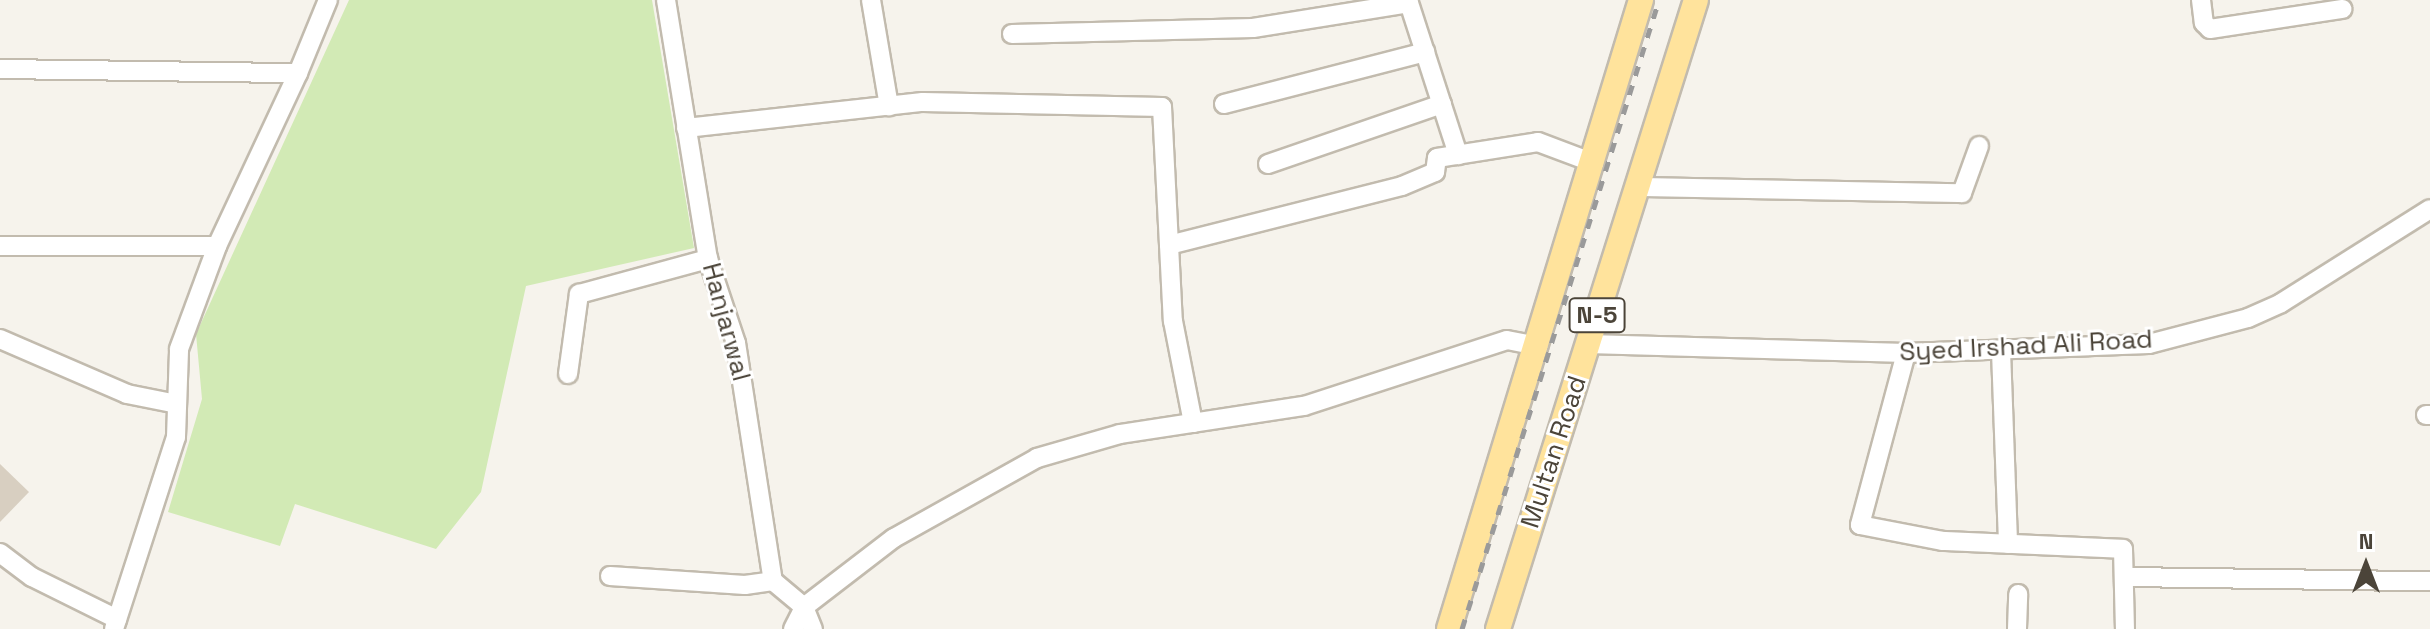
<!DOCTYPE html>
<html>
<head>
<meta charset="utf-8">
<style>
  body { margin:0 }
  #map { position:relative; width:2430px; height:629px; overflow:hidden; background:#f6f3ec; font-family:"Space Grotesk",sans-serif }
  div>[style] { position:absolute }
  .green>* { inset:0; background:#d2eab5 }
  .building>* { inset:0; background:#d8cfc1 }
  .roads { filter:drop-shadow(2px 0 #c2bbae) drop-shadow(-2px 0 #c2bbae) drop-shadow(0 2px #c2bbae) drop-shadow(0 -2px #c2bbae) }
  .minor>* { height:18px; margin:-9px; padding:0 9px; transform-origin:9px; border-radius:9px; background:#fff }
  .major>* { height:24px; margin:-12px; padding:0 12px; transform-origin:12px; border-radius:12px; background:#ffe39c }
  .rail>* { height:5px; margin-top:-2.5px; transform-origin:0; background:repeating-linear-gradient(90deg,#9a9a9a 0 10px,transparent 0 20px) }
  span { translate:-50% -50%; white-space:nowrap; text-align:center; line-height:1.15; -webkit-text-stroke:6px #fff; paint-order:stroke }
  .shield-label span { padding:2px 6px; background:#fff; border:2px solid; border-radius:6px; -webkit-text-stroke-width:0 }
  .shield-label { font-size:24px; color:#4b4439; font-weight:700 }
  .street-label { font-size:26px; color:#4b4439 }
  .north { position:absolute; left:2326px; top:525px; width:80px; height:80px; -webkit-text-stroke:6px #fff; paint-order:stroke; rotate:0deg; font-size:22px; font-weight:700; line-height:32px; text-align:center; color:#4b4439 }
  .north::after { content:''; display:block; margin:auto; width:28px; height:36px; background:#4b4439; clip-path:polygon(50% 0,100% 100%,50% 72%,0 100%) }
</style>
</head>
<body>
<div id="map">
  <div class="green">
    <div style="clip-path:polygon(349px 0,652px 0,694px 248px,526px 286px,481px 492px,436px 549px,295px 504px,280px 546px,168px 512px,202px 399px,196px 334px)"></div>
  </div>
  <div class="building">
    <div style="clip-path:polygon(0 464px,29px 492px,0 522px)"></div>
  </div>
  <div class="roads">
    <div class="minor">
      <div style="left:666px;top:0;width:262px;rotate:80.8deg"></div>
      <div style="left:708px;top:259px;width:89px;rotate:71.6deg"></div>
      <div style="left:736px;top:343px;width:241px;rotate:81.2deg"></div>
      <div style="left:773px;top:581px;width:40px;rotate:40deg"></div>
      <div style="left:804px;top:607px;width:24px;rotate:68deg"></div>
      <div style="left:871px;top:0;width:108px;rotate:80.4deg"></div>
      <div style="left:2201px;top:0;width:23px;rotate:83deg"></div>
      <div style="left:2204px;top:23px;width:8px;rotate:45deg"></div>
      <div style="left:2210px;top:29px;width:134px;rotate:-8.6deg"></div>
      <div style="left:1012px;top:34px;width:241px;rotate:-1.4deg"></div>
      <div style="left:1253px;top:28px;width:158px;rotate:-9.1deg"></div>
      <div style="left:1409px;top:3px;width:160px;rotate:72.1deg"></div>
      <div style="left:0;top:69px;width:298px;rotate:0.8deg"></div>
      <div style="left:298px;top:73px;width:79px;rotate:-67.7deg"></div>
      <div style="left:1224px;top:104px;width:208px;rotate:-14.5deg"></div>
      <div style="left:686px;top:128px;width:238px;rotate:-6.3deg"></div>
      <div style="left:923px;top:102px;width:239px;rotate:1.2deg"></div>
      <div style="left:1162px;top:107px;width:214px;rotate:87.1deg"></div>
      <div style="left:1173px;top:321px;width:104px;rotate:78.9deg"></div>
      <div style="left:1268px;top:164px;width:184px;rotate:-19deg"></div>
      <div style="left:1639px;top:187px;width:323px;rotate:1.1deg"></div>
      <div style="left:1962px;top:193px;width:50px;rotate:-70.1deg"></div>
      <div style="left:1169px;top:245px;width:240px;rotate:-14.2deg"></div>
      <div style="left:1402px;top:186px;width:36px;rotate:-23deg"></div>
      <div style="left:1435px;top:172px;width:14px;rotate:-82deg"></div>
      <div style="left:1437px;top:158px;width:102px;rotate:-9deg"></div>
      <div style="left:1538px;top:142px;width:60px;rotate:20.6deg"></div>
      <div style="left:0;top:246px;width:217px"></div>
      <div style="left:0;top:339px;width:138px;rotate:23.4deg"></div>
      <div style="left:127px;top:394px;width:51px;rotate:11.3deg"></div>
      <div style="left:1588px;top:344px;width:318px;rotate:1.6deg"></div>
      <div style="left:1906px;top:353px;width:243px;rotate:-2.1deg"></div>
      <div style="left:2149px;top:344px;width:102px;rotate:-14.7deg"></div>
      <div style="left:2248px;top:318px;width:36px;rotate:-24deg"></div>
      <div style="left:2281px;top:303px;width:176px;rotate:-32.2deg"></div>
      <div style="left:2001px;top:351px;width:193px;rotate:87.9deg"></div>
      <div style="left:1906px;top:353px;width:178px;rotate:105deg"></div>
      <div style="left:1860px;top:525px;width:85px;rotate:10.9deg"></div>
      <div style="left:1943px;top:541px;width:180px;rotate:2.5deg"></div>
      <div style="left:2123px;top:549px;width:80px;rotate:88.6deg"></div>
      <div style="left:568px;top:374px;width:81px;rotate:-82.2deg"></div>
      <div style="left:579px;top:294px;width:134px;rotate:-15.2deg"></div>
      <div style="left:2426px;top:415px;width:4px"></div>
      <div style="left:0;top:553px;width:40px;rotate:37deg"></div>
      <div style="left:32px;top:577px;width:95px;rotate:26.3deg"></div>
      <div style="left:610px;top:576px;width:135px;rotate:3.8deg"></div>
      <div style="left:745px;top:585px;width:28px;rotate:-8deg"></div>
      <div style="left:2125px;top:577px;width:305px;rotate:0.8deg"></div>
      <div style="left:114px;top:629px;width:202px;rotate:-72.1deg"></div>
      <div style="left:176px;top:437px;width:88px;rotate:-88deg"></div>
      <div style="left:179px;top:349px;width:110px;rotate:-69.7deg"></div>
      <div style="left:217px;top:246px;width:191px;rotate:-64.9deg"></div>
      <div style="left:793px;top:629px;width:25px;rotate:-63deg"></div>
      <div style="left:804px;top:607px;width:113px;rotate:-37.5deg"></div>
      <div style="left:894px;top:538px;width:164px;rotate:-29.2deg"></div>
      <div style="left:1037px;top:458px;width:86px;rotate:-16.1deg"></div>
      <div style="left:1120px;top:434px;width:186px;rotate:-8.7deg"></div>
      <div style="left:1304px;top:406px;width:213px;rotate:-18deg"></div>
      <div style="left:1507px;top:340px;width:32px;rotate:11deg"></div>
      <div style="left:2017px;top:629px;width:35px;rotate:-88deg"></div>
    </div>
    <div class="major">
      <div style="left:1449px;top:629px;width:658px;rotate:-73.03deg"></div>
      <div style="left:1498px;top:629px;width:659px;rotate:-72.53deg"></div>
    </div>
  </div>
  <div class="rail">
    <div style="left:1462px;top:629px;width:659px;rotate:-72.61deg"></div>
  </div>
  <div class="shield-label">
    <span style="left:1597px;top:315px">N-5</span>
  </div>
  <div class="street-label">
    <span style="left:726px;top:322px;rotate:75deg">Hanjarwal</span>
    <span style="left:2026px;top:346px;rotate:-3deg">Syed Irshad Ali Road</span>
    <span style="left:1554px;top:452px;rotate:-72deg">Multan Road</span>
  </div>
  <div class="north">N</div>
</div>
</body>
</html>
